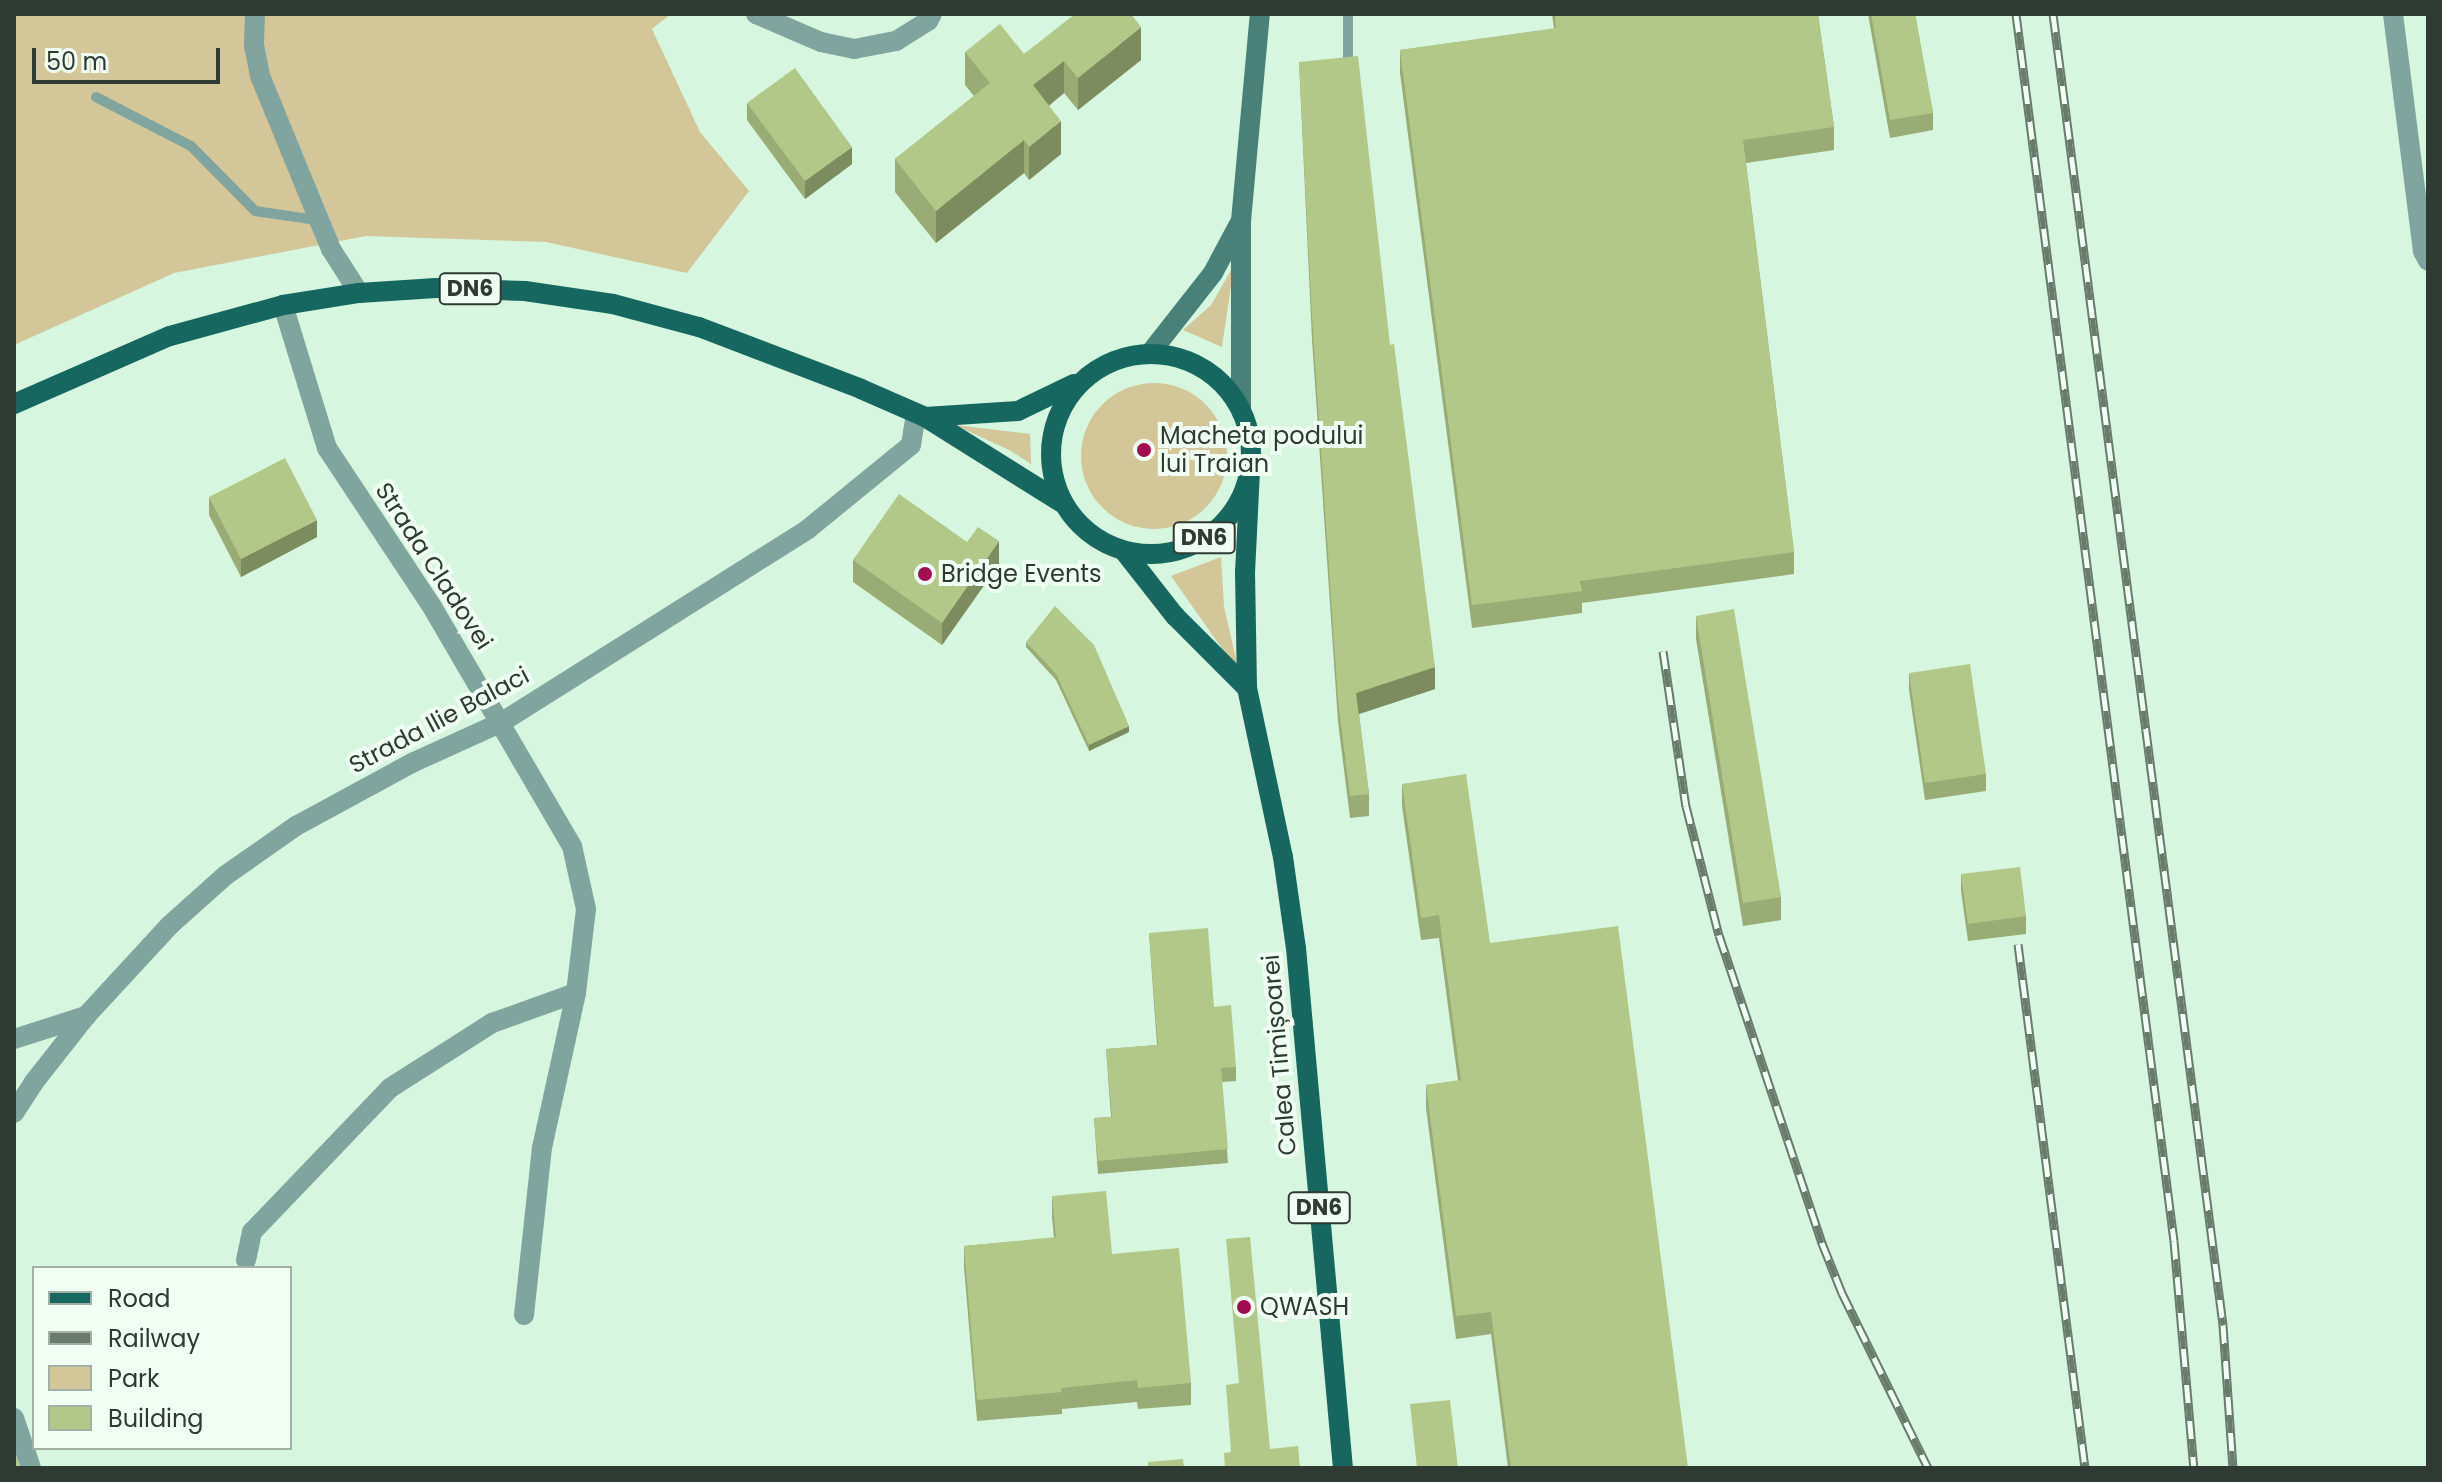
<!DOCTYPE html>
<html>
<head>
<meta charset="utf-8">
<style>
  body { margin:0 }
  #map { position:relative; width:2442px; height:1482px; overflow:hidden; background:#d6f6df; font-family:Poppins,sans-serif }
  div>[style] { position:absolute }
  .green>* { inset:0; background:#d3c699 }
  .round { border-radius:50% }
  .lane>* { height:10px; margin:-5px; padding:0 5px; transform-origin:5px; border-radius:5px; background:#80a49e }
  .street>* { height:20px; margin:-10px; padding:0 10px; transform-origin:10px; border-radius:10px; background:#80a49e }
  .secondary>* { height:20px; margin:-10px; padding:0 10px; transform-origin:10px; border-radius:10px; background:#498179 }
  .primary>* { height:20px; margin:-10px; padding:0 10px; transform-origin:10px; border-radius:10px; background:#15675f }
  .primary>.ring { margin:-10px; padding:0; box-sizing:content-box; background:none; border:20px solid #15675f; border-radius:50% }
  .rail>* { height:9px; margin-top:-4.5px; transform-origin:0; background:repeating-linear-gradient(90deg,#f1fef4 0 18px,#687b6d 0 36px); box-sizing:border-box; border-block:2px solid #687b6d }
  .wall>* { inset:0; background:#99ac75 }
  .shaded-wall>* { inset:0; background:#7d8c5f }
  .building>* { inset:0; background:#b2c888 }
  .dots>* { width:22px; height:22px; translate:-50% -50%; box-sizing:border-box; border:4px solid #f1fef4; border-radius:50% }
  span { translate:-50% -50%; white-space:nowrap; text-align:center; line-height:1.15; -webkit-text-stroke:8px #f1fef4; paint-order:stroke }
  .shield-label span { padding:2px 6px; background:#f1fef4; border:2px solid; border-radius:6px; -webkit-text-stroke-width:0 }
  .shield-label { font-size:22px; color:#2f3b32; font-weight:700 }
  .poi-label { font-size:24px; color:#2f3b32 }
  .left { translate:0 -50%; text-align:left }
  .street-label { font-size:24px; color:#2f3b32 }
  .frame { position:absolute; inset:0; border:16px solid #2f3b32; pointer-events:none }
  .legend { position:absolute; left:32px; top:1266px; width:260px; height:184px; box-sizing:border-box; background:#f1fef4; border:2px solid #a3b0a6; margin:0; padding:10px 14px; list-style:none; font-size:24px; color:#2f3b32 }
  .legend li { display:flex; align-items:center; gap:16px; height:40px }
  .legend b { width:40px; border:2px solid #a3b0a6 }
  .scale { position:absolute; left:32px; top:48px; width:188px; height:36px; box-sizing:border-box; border:4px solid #2f3b32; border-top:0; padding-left:10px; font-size:24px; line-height:28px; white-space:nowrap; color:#2f3b32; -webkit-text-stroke:6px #f1fef4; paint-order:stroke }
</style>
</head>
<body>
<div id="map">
  <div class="green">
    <div style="clip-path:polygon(14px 14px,671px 14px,652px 29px,700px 132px,749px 191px,687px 273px,546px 242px,366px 236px,174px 273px,14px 345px)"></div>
    <div style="clip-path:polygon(1234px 265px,1222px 347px,1183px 330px,1211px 305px)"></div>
    <div class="round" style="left:1081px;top:383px;width:146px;height:146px"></div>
    <div style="clip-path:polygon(955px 425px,1030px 434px,1031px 464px,1011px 451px)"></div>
    <div style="clip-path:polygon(1221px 557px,1224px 606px,1239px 673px,1171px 576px)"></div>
  </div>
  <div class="lane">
    <div style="left:1348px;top:14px;width:54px;rotate:90deg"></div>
    <div style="left:96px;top:97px;width:107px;rotate:27.3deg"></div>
    <div style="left:191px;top:146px;width:91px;rotate:45.4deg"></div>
    <div style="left:255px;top:211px;width:63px;rotate:8.3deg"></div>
  </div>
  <div class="street">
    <div style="left:255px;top:14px;width:31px;rotate:92deg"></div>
    <div style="left:254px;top:45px;width:32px;rotate:79deg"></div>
    <div style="left:260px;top:76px;width:187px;rotate:67.7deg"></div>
    <div style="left:331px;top:249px;width:52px;rotate:57.5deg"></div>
    <div style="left:756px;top:14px;width:71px;rotate:23.3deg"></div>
    <div style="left:821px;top:42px;width:34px;rotate:12deg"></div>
    <div style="left:854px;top:49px;width:43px;rotate:-10.8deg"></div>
    <div style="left:896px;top:41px;width:38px;rotate:-32deg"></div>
    <div style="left:928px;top:21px;width:8px;rotate:-60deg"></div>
    <div style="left:2393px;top:14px;width:239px;rotate:82.8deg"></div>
    <div style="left:2423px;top:251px;width:11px;rotate:63deg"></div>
    <div style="left:283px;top:305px;width:150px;rotate:72.9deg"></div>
    <div style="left:327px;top:448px;width:188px;rotate:56.5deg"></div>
    <div style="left:431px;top:605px;width:279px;rotate:59.7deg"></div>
    <div style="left:572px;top:846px;width:65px;rotate:77.5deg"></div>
    <div style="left:586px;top:909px;width:85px;rotate:96.8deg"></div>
    <div style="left:576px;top:993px;width:158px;rotate:102.4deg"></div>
    <div style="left:542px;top:1147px;width:169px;rotate:96.1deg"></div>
    <div style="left:14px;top:1039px;width:76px;rotate:-17.7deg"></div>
    <div style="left:14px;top:1113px;width:37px;rotate:-57deg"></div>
    <div style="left:34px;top:1082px;width:84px;rotate:-51.8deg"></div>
    <div style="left:86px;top:1016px;width:124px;rotate:-47.3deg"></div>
    <div style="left:170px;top:925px;width:75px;rotate:-41.8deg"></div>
    <div style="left:226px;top:875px;width:85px;rotate:-35deg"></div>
    <div style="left:296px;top:826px;width:134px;rotate:-28.5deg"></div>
    <div style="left:414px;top:762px;width:97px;rotate:-24.4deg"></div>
    <div style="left:502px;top:722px;width:362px;rotate:-32.2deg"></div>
    <div style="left:808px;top:529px;width:133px;rotate:-39.2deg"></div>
    <div style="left:911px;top:445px;width:32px;rotate:-81deg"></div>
    <div style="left:246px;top:1260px;width:29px;rotate:-78deg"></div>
    <div style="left:252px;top:1232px;width:199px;rotate:-46.2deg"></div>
    <div style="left:390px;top:1088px;width:121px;rotate:-32.5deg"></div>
    <div style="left:492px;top:1023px;width:89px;rotate:-19.7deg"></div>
    <div style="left:14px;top:1418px;width:53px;rotate:71.2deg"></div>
  </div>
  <div class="secondary">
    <div style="left:1151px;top:352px;width:100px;rotate:-51.9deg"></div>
    <div style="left:1213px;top:273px;width:55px;rotate:-62deg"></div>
    <div style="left:1241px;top:409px;width:188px;rotate:-90deg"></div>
    <div style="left:1241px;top:221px;width:208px;rotate:-84.8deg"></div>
  </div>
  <div class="primary">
    <div class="ring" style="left:1051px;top:354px;width:180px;height:180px"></div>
    <div style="left:14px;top:404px;width:170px;rotate:-23.6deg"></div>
    <div style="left:170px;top:336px;width:117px;rotate:-15.3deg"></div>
    <div style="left:283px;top:305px;width:77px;rotate:-9deg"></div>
    <div style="left:359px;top:293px;width:77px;rotate:-3.7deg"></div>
    <div style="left:436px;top:288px;width:89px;rotate:1.9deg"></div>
    <div style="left:525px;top:291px;width:89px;rotate:8.4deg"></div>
    <div style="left:613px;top:304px;width:89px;rotate:15deg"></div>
    <div style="left:699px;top:327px;width:173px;rotate:20.9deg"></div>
    <div style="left:861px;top:389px;width:70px;rotate:23.6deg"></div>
    <div style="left:925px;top:417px;width:162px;rotate:32.1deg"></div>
    <div style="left:925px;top:417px;width:93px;rotate:-3.7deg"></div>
    <div style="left:1018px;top:411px;width:62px;rotate:-25.7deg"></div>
    <div style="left:1250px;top:471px;width:101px;rotate:92.8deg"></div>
    <div style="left:1245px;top:572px;width:116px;rotate:89deg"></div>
    <div style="left:1247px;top:688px;width:173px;rotate:78deg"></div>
    <div style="left:1283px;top:857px;width:92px;rotate:81.9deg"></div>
    <div style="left:1296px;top:948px;width:522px;rotate:84.84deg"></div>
    <div style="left:1124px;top:551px;width:83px;rotate:51.9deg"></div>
    <div style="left:1175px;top:616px;width:102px;rotate:45deg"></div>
  </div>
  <div class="rail">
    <div style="left:2016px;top:14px;width:1237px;rotate:82.66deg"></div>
    <div style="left:2174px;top:1241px;width:228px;rotate:85deg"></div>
    <div style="left:2053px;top:14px;width:1322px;rotate:82.61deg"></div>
    <div style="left:2223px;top:1325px;width:143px;rotate:86deg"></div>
    <div style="left:1663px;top:651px;width:157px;rotate:81.6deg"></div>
    <div style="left:1686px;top:806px;width:133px;rotate:75.7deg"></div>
    <div style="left:1719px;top:935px;width:325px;rotate:71.5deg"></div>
    <div style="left:1822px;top:1243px;width:54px;rotate:68.2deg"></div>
    <div style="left:1842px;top:1293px;width:195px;rotate:63.8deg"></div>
    <div style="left:2018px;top:944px;width:528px;rotate:82.71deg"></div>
  </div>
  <div class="wall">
    <div style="clip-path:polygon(1552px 14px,1818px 14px,1834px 127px,1834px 150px,1746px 163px,1794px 552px,1794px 574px,1582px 603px,1582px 613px,1472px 628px,1400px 73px,1400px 50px,1554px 29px)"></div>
    <div style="clip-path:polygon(1868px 14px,1915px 14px,1933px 113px,1933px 130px,1890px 138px)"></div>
    <div style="clip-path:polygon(965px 52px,1141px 60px,1078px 110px,1064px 93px,1049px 106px,1061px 154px,1029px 180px,1024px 173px,936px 243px,895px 192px,895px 159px,974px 96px,965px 85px)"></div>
    <div style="clip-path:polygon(1299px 62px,1390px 345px,1435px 689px,1359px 714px,1369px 794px,1369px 816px,1350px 818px,1338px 722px,1312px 340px)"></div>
    <div style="clip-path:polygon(747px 103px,852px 164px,805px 199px,747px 120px)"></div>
    <div style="clip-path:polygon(209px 497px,317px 537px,241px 577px,209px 515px)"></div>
    <div style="clip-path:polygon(853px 560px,999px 564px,942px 645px,853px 582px)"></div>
    <div style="clip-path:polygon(1696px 616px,1781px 897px,1781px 920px,1743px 926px,1696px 639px)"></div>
    <div style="clip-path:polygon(1026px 642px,1129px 732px,1089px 751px,1056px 680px,1026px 647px)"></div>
    <div style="clip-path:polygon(1909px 673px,1986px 774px,1986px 791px,1925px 800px,1909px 690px)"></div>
    <div style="clip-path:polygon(1402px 784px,1490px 943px,1688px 1468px,1508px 1468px,1491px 1334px,1456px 1339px,1426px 1108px,1426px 1085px,1458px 1081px,1439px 938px,1421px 940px,1402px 806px)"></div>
    <div style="clip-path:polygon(1961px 874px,2026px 916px,2026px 934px,1968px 941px,1961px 891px)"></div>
    <div style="clip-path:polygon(1149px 933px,1214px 1007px,1236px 1067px,1236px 1081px,1222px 1082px,1228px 1163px,1098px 1174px,1094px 1118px,1111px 1117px,1106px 1049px,1157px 1045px)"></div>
    <div style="clip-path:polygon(1052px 1196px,1112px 1254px,1191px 1383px,1191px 1405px,1138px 1409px,1137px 1402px,1062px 1409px,1062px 1414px,977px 1421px,964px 1267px,964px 1246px,1054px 1238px,1052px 1217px)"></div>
  </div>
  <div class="shaded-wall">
    <div style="clip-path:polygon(1141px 27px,1141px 60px,1078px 110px,1078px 78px)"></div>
    <div style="clip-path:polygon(1064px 61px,1064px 93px,1033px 118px,1033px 85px)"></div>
    <div style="clip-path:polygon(1061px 121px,1061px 154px,1029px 180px,1029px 147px)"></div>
    <div style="clip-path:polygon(1024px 140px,1024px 173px,936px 243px,936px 211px)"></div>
    <div style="clip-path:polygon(852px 147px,852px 164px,805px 199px,805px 181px)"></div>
    <div style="clip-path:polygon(317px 520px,317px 537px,241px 577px,241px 559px)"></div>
    <div style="clip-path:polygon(999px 541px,999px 564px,942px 645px,942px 623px)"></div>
    <div style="clip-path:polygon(1435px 667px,1435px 689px,1356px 715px,1356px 693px)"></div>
    <div style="clip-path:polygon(1129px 726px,1129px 732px,1089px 751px,1089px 745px)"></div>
  </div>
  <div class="building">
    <div style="clip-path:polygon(1075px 14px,1131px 14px,1141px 27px,1078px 78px,1064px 61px,1033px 85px,1061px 121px,1029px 147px,1024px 140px,936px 211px,895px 159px,990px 83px,965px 52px,1000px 24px,1024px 54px)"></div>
    <div style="clip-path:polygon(1555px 14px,1818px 14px,1834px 127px,1743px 140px,1794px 552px,1580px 581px,1582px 591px,1472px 605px,1400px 50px,1556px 28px)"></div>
    <div style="clip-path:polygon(1871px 14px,1915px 14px,1933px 113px,1890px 120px)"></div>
    <div style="clip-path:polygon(1358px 56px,1390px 345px,1394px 344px,1435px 667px,1356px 693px,1369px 794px,1350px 796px,1338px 700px,1312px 318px,1299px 62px)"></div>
    <div style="clip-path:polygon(795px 68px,852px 147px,805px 181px,747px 103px)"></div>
    <div style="clip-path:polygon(285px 458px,317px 520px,241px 559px,209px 497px)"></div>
    <div style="clip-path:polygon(899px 494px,967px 542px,978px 527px,999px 541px,942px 623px,853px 560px)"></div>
    <div style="clip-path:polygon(1055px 606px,1094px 645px,1129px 726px,1089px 745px,1056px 674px,1026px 642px)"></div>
    <div style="clip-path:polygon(1734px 609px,1781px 897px,1743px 903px,1696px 616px)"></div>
    <div style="clip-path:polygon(1970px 664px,1986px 774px,1925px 783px,1909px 673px)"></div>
    <div style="clip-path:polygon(1466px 774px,1490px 943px,1618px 926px,1688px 1468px,1511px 1468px,1491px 1312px,1456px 1316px,1426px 1085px,1461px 1080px,1439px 915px,1421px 918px,1402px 784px)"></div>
    <div style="clip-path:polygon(2020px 867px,2026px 916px,1968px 924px,1961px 874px)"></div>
    <div style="clip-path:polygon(1208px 928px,1214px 1007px,1231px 1005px,1236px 1067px,1221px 1068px,1228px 1149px,1098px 1161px,1094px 1118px,1112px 1117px,1106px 1049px,1158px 1045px,1149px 933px)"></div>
    <div style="clip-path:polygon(1106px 1191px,1112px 1254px,1179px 1248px,1191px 1383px,1138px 1388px,1137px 1380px,1061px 1388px,1062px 1392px,977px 1400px,964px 1246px,1056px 1237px,1052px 1196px)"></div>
    <div style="clip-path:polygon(1250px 1237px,1270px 1449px,1298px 1446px,1300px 1468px,1225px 1468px,1224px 1453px,1231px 1452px,1226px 1385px,1239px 1383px,1226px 1239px)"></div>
    <div style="clip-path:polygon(1450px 1400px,1458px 1468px,1417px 1468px,1410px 1404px)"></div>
    <div style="clip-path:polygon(14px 1450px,20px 1468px,14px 1468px)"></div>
    <div style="clip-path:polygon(1183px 1459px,1184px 1468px,1148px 1468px,1148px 1462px)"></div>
  </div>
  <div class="dots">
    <div style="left:1144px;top:450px;background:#a10d50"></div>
    <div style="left:925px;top:574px;background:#a10d50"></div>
    <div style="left:1244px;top:1307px;background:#a10d50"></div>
  </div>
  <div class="shield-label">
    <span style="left:470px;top:289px">DN6</span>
    <span style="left:1204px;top:538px">DN6</span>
    <span style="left:1319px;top:1208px">DN6</span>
  </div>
  <div class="poi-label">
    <span class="left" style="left:1160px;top:450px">Macheta podului<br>lui Traian</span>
    <span class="left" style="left:941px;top:574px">Bridge Events</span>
    <span class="left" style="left:1260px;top:1307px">QWASH</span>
  </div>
  <div class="street-label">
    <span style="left:434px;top:566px;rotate:57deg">Strada Cladovei</span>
    <span style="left:439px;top:720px;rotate:-28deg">Strada Ilie Balaci</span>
    <span style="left:1279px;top:1055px;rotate:-95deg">Calea Timișoarei</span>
  </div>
  <div class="frame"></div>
  <ul class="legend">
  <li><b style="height:10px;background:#15675f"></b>Road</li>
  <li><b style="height:10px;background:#687b6d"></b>Railway</li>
  <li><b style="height:22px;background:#d3c699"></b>Park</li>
  <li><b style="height:22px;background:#b2c888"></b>Building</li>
  </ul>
  <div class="scale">50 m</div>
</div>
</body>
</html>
